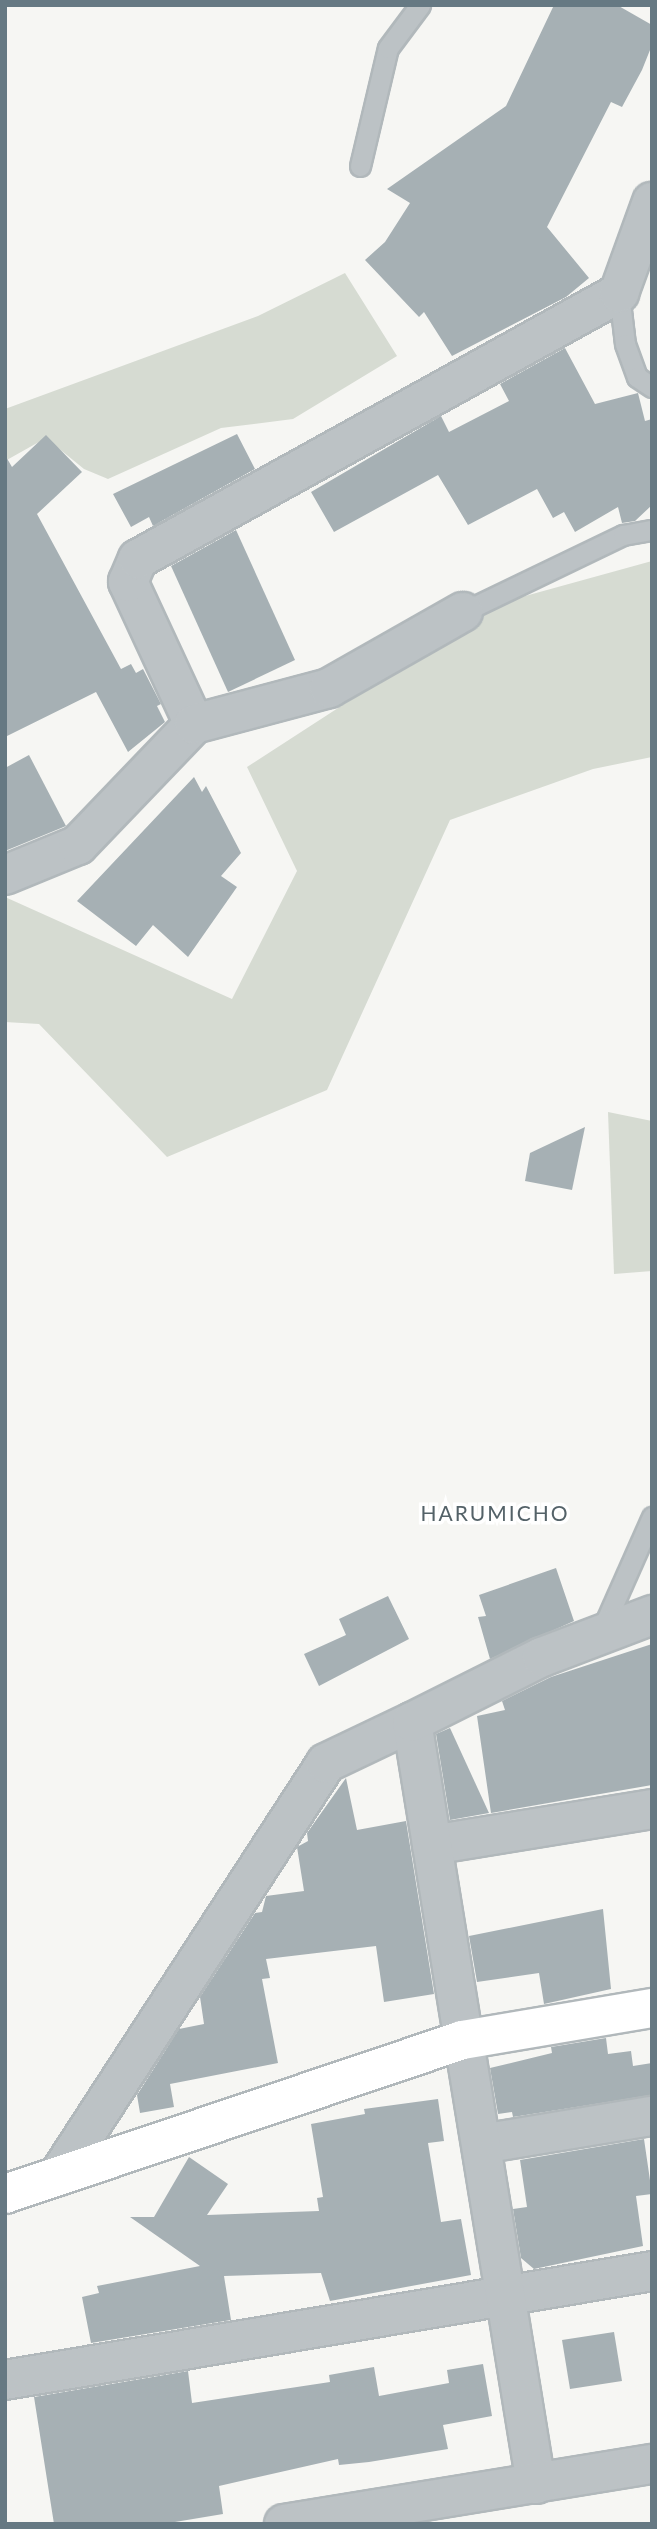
<!DOCTYPE html>
<html>
<head>
<meta charset="utf-8">
<style>
  body { margin:0 }
  #map { position:relative; width:657px; height:2529px; overflow:hidden; background:#f6f6f3; font-family:Lato,sans-serif }
  div>[style] { position:absolute }
  .green>* { inset:0; background:#d6dbd2 }
  .building>* { inset:0; background:#a6b0b4 }
  .roads { filter:drop-shadow(2px 0 #b1b8bb) drop-shadow(-2px 0 #b1b8bb) drop-shadow(0 2px #b1b8bb) drop-shadow(0 -2px #b1b8bb) }
  .lane>* { height:19px; margin:-9.5px; padding:0 9.5px; transform-origin:9.5px; border-radius:9.5px; background:#bcc2c5 }
  .street>* { height:38px; margin:-19px; padding:0 19px; transform-origin:19px; border-radius:19px; background:#bcc2c5 }
  .secondary>* { height:38px; margin:-19px; padding:0 19px; transform-origin:19px; border-radius:19px; background:#fff }
  span { translate:-50% -50%; white-space:nowrap; text-align:center; line-height:1.15; -webkit-text-stroke:7px #fff; paint-order:stroke }
  .neighbourhood-label { font-size:21px; color:#546268; letter-spacing:2px }
  .frame { position:absolute; inset:0; border:7px solid #667983; pointer-events:none }
</style>
</head>
<body>
<div id="map">
  <div class="green">
    <div style="clip-path:polygon(345px 273px,397px 356px,293px 419px,221px 428px,108px 479px,84px 469px,46px 438px,5px 461px,5px 409px,258px 316px)"></div>
    <div style="clip-path:polygon(652px 561px,652px 757px,593px 769px,450px 820px,327px 1090px,167px 1157px,39px 1024px,5px 1022px,5px 897px,232px 999px,297px 871px,247px 767px,500px 603px)"></div>
    <div style="clip-path:polygon(608px 1112px,652px 1121px,652px 1271px,614px 1274px)"></div>
  </div>
  <div class="building">
    <div style="clip-path:polygon(554px 5px,617px 5px,652px 25px,652px 45px,642px 70px,622px 107px,611px 102px,547px 227px,589px 278px,566px 297px,452px 356px,424px 312px,419px 317px,365px 260px,385px 242px,410px 203px,387px 189px,506px 106px)"></div>
    <div style="clip-path:polygon(565px 348px,595px 404px,638px 393px,645px 421px,652px 419px,652px 505px,635px 521px,622px 523px,618px 507px,575px 532px,564px 512px,553px 518px,537px 489px,468px 525px,438px 475px,334px 532px,311px 492px,441px 416px,449px 432px,509px 401px,500px 384px)"></div>
    <div style="clip-path:polygon(237px 434px,255px 469px,153px 526px,149px 517px,131px 527px,113px 494px)"></div>
    <div style="clip-path:polygon(46px 435px,82px 472px,37px 514px,121px 669px,131px 664px,136px 673px,143px 669px,161px 704px,157px 706px,165px 722px,128px 752px,96px 692px,5px 737px,5px 455px,12px 467px)"></div>
    <div style="clip-path:polygon(236px 530px,295px 660px,228px 692px,171px 566px)"></div>
    <div style="clip-path:polygon(29px 755px,66px 826px,5px 851px,5px 768px)"></div>
    <div style="clip-path:polygon(194px 777px,202px 792px,206px 786px,241px 853px,221px 876px,237px 887px,188px 957px,153px 925px,136px 946px,77px 901px)"></div>
    <div style="clip-path:polygon(585px 1127px,572px 1190px,525px 1181px,530px 1153px)"></div>
    <div style="clip-path:polygon(556px 1568px,574px 1621px,490px 1659px,478px 1617px,486px 1616px,479px 1595px)"></div>
    <div style="clip-path:polygon(388px 1596px,409px 1639px,319px 1686px,304px 1654px,346px 1635px,339px 1619px)"></div>
    <div style="clip-path:polygon(652px 1644px,652px 1785px,491px 1813px,477px 1716px,505px 1710px,502px 1701px,551px 1677px)"></div>
    <div style="clip-path:polygon(450px 1728px,489px 1813px,450px 1820px,436px 1734px)"></div>
    <div style="clip-path:polygon(346px 1778px,357px 1830px,406px 1821px,434px 1994px,384px 2002px,376px 1946px,266px 1959px,270px 1978px,262px 1979px,278px 2063px,170px 2084px,174px 2107px,140px 2113px,137px 2095px,179px 2029px,204px 2024px,200px 1997px,255px 1913px,262px 1912px,266px 1896px,304px 1891px,297px 1847px,308px 1841px,307px 1833px)"></div>
    <div style="clip-path:polygon(603px 1909px,611px 1989px,544px 2004px,539px 1973px,477px 1982px,469px 1936px)"></div>
    <div style="clip-path:polygon(606px 2038px,608px 2054px,631px 2051px,633px 2066px,652px 2063px,652px 2095px,513px 2117px,512px 2112px,498px 2114px,490px 2068px,552px 2053px,551px 2047px)"></div>
    <div style="clip-path:polygon(438px 2099px,444px 2141px,428px 2143px,441px 2222px,461px 2219px,471px 2275px,330px 2301px,321px 2273px,224px 2276px,231px 2320px,91px 2343px,82px 2297px,99px 2293px,97px 2286px,200px 2266px,130px 2217px,154px 2217px,189px 2157px,228px 2184px,207px 2215px,319px 2211px,317px 2198px,323px 2197px,311px 2124px,365px 2114px,364px 2109px)"></div>
    <div style="clip-path:polygon(644px 2139px,652px 2194px,636px 2196px,643px 2246px,534px 2269px,521px 2258px,513px 2209px,527px 2207px,520px 2160px)"></div>
    <div style="clip-path:polygon(614px 2332px,622px 2381px,570px 2389px,562px 2340px)"></div>
    <div style="clip-path:polygon(483px 2364px,492px 2416px,443px 2425px,448px 2449px,369px 2462px,339px 2465px,338px 2459px,219px 2486px,223px 2514px,163px 2524px,54px 2524px,34px 2397px,188px 2371px,192px 2403px,330px 2382px,329px 2375px,374px 2367px,379px 2396px,449px 2383px,447px 2370px)"></div>
  </div>
  <div class="roads">
    <div class="lane">
      <div style="left:360px;top:166px;width:121px;rotate:-76.7deg"></div>
      <div style="left:388px;top:48px;width:54px;rotate:-53.3deg"></div>
      <div style="left:619px;top:293px;width:51px;rotate:83.3deg"></div>
      <div style="left:625px;top:344px;width:35px;rotate:70deg"></div>
      <div style="left:637px;top:377px;width:18px;rotate:34deg"></div>
      <div style="left:463px;top:612px;width:178px;rotate:-25.7deg"></div>
      <div style="left:623px;top:535px;width:29px;rotate:-10deg"></div>
      <div style="left:601px;top:1632px;width:126px;rotate:-66.1deg"></div>
    </div>
    <div class="street">
      <div style="left:194px;top:724px;width:157px;rotate:-114.9deg"></div>
      <div style="left:128px;top:582px;width:25px;rotate:-67deg"></div>
      <div style="left:138px;top:559px;width:550px;rotate:-28.94deg"></div>
      <div style="left:619px;top:293px;width:97px;rotate:-70.1deg"></div>
      <div style="left:5px;top:875px;width:79px;rotate:-22.3deg"></div>
      <div style="left:78px;top:845px;width:168px;rotate:-46.2deg"></div>
      <div style="left:194px;top:724px;width:140px;rotate:-14.9deg"></div>
      <div style="left:329px;top:688px;width:154px;rotate:-29.6deg"></div>
      <div style="left:432px;top:1845px;width:223px;rotate:-9.3deg"></div>
      <div style="left:482px;top:2144px;width:172px;rotate:-9.4deg"></div>
      <div style="left:58px;top:2176px;width:492px;rotate:-57deg"></div>
      <div style="left:326px;top:1763px;width:95px;rotate:-25.5deg"></div>
      <div style="left:5px;top:2380px;width:656px;rotate:-9.56deg"></div>
      <div style="left:536px;top:2484px;width:772px;rotate:-99.24deg"></div>
      <div style="left:412px;top:1722px;width:145px;rotate:-26.6deg"></div>
      <div style="left:542px;top:1657px;width:118px;rotate:-20.9deg"></div>
      <div style="left:284px;top:2524px;width:373px;rotate:-9.3deg"></div>
    </div>
    <div class="secondary">
      <div style="left:5px;top:2194px;width:482px;rotate:-18.6deg"></div>
      <div style="left:462px;top:2040px;width:193px;rotate:-9.6deg"></div>
    </div>
  </div>
  <div class="neighbourhood-label">
    <span style="left:495px;top:1513px">HARUMICHO</span>
  </div>
  <div class="frame"></div>
</div>
</body>
</html>
